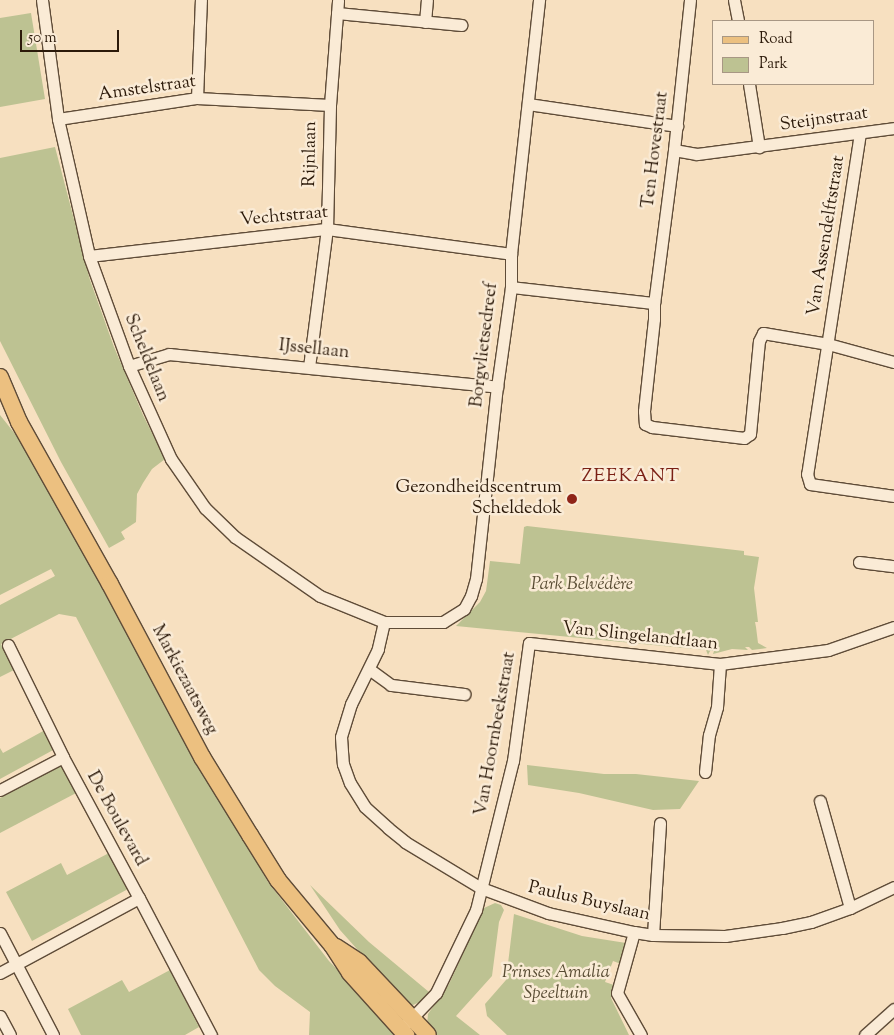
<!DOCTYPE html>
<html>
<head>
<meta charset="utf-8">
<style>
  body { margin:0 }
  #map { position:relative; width:894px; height:1035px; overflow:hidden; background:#f7e0c0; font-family:"Sorts Mill Goudy",serif }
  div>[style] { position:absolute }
  .green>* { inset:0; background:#bdc292 }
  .roads { filter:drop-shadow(1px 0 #5f4c38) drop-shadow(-1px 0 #5f4c38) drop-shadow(0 1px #5f4c38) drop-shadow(0 -1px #5f4c38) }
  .minor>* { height:11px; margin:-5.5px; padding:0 5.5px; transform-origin:5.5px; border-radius:5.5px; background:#faebd6 }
  .primary>* { height:16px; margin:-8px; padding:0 8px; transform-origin:8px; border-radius:8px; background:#ecc080 }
  .dots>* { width:14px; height:14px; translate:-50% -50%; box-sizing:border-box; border:2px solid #faebd6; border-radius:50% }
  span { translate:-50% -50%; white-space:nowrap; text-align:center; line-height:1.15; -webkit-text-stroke:5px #faebd6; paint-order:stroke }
  .street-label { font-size:18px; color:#2c1a0a }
  .poi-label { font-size:18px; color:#2c1a0a }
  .right { translate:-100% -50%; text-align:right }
  .park-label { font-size:18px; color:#584c33; font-style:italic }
  .neighbourhood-label { font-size:19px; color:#7a1f14; letter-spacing:1px }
  .legend { position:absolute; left:712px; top:20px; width:162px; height:65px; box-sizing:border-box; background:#faebd6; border:1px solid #a89784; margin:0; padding:6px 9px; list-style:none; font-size:15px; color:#2c1a0a }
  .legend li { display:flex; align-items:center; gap:10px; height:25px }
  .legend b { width:25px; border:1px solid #a89784 }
  .scale { position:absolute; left:20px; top:30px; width:99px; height:22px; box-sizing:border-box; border:2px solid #2c1a0a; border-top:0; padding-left:6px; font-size:15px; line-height:18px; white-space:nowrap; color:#2c1a0a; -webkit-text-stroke:4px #faebd6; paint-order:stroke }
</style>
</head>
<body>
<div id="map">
  <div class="green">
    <div style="clip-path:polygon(31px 13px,45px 99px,0 107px,0 18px)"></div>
    <div style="clip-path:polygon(55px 147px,90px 280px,114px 347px,143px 415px,165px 459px,152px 469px,143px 483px,137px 494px,136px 522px,121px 532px,125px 539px,109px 548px,61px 462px,0 341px,0 158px)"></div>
    <div style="clip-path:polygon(0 415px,23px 444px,268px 882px,329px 961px,400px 1035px,309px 1035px,310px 1012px,275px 986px,259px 970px,76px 617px,59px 614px,1px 644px,14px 670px,0 677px,0 605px,55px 576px,51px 569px,0 595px)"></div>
    <div style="clip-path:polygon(527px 526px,744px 551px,744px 555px,759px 557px,754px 588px,758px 622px,755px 622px,756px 627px,758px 643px,767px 648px,752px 650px,749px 647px,745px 647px,748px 650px,732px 649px,713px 654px,714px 651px,710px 651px,708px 655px,706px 650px,684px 648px,456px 626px,480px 602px,486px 591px,490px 561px,520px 564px,524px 527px)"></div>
    <div style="clip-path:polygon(45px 730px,55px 749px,0 779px,0 748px,3px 753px)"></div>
    <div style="clip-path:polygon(63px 764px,78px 792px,0 833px,0 798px)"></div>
    <div style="clip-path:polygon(527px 765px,604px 774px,636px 774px,699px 781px,680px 809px,653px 810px,579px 793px,528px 785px)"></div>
    <div style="clip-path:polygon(109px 853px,128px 889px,32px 941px,6px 892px,61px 863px,67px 875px)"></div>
    <div style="clip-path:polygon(310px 885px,369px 942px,429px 992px,422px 1001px,413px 1005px,405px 1003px,340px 930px)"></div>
    <div style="clip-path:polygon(495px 903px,501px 905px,504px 910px,499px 922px,492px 976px,456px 1016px,480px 1035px,435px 1035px,427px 1025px,428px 1014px,449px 984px,484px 908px)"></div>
    <div style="clip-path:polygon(514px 914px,582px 936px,626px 943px,621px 964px,613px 961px,605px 982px,614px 985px,611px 998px,629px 1035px,507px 1035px,487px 1016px,485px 1004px,506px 980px)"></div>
    <div style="clip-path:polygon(170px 970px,199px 1027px,185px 1035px,81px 1035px,68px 1009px,122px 980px,129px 992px)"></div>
  </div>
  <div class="roads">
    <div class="minor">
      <div style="left:42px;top:0;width:120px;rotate:82.3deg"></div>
      <div style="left:58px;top:119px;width:140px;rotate:77.2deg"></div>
      <div style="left:89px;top:256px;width:117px;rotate:70deg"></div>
      <div style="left:129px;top:366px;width:102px;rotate:65.7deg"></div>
      <div style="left:171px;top:459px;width:60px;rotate:55.2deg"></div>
      <div style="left:205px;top:508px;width:42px;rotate:44deg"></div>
      <div style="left:235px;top:537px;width:103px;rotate:34.8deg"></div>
      <div style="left:320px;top:596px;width:69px;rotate:22.1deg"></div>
      <div style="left:384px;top:622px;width:59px"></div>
      <div style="left:443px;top:622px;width:25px;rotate:-32deg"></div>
      <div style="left:464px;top:609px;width:15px;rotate:-62deg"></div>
      <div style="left:471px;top:596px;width:18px;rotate:-74deg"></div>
      <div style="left:476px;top:579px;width:193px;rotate:-83.8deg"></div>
      <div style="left:497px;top:387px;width:101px;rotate:-82deg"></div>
      <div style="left:511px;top:287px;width:33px;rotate:-90deg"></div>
      <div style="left:511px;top:254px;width:256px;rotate:-83.7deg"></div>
      <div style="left:690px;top:0;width:151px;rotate:96.1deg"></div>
      <div style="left:674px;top:150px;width:154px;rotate:97.4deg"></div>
      <div style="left:654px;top:303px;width:16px;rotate:90deg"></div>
      <div style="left:654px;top:319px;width:93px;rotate:96.2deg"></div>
      <div style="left:644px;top:411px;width:13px;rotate:86deg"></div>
      <div style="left:645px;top:424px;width:8px;rotate:23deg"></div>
      <div style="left:652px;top:427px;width:93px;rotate:6.8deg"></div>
      <div style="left:744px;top:438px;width:7px;rotate:-34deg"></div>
      <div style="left:750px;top:434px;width:93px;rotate:-84.5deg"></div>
      <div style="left:759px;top:341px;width:9px;rotate:-63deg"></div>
      <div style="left:763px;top:333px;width:66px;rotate:9.6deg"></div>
      <div style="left:828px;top:344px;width:68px;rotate:15.3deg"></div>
      <div style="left:734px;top:0;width:21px;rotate:79deg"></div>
      <div style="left:337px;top:13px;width:125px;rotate:5.5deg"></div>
      <div style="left:425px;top:22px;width:22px;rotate:-85deg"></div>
      <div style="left:749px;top:84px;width:64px;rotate:81deg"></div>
      <div style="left:197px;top:98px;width:98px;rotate:-87.7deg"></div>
      <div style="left:528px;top:104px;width:151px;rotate:8.4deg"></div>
      <div style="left:58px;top:119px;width:141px;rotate:-8.6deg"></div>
      <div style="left:197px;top:98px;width:133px;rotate:3deg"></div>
      <div style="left:860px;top:133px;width:345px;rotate:98.8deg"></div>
      <div style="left:807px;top:474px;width:10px;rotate:73deg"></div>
      <div style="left:810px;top:484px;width:85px;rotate:8.1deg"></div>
      <div style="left:674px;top:150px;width:23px;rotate:10deg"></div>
      <div style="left:697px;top:154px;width:199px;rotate:-7.5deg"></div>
      <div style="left:89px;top:256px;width:240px;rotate:-6.5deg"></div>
      <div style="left:327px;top:229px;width:186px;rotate:7.7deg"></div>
      <div style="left:511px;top:287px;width:144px;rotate:6.4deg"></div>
      <div style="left:129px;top:366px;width:42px;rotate:-16.7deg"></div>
      <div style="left:169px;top:354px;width:330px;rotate:5.7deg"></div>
      <div style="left:309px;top:367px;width:139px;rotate:-82.6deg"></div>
      <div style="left:327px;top:229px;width:124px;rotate:-88.6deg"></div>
      <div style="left:330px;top:105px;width:105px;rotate:-85.6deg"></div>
      <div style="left:859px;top:562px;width:35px;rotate:7deg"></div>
      <div style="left:384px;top:622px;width:28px;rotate:103deg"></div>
      <div style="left:378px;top:649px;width:61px;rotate:116.1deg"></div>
      <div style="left:351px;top:704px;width:34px;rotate:107deg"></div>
      <div style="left:341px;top:737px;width:27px;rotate:86deg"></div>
      <div style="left:343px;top:764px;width:20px;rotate:70deg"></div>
      <div style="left:350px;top:783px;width:28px;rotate:58deg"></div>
      <div style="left:365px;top:807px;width:31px;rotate:42deg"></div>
      <div style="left:388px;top:828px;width:22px;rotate:39deg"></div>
      <div style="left:405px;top:842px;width:89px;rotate:31.2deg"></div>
      <div style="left:481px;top:888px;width:72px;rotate:20.5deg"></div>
      <div style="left:548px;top:913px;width:88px;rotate:12.5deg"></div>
      <div style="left:634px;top:932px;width:19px;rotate:9deg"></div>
      <div style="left:653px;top:935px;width:72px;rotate:0.8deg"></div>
      <div style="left:725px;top:936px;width:58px;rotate:-8deg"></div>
      <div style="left:782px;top:928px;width:30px;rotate:-12deg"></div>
      <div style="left:811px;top:922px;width:41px;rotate:-19.7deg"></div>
      <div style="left:850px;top:908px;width:49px;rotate:-25.5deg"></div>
      <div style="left:8px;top:645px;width:125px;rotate:63.8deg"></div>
      <div style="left:369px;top:669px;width:27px;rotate:36deg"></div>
      <div style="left:391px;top:685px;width:74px;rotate:7deg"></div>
      <div style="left:705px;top:772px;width:37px;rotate:-84deg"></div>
      <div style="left:709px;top:735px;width:29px;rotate:-74deg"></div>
      <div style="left:717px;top:707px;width:43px;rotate:-86deg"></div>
      <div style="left:0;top:790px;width:71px;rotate:-27.6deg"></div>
      <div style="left:63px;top:757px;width:160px;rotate:61.7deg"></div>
      <div style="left:139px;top:898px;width:158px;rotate:151.7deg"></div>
      <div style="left:820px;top:801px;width:111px;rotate:74.3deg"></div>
      <div style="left:139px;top:898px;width:155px;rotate:62.3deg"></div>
      <div style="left:634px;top:932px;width:63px;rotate:105.6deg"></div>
      <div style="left:617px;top:993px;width:48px;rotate:60.3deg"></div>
      <div style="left:0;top:933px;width:115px;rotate:62.5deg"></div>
      <div style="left:653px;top:935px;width:112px;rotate:-86.4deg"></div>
      <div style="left:0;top:1016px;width:21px;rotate:62deg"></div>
      <div style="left:407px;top:1023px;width:42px;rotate:-46deg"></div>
      <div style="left:436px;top:993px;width:92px;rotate:-64.3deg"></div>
      <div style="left:476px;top:910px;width:154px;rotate:-76.1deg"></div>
      <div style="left:513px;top:761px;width:119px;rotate:-82.3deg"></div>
      <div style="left:529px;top:643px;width:192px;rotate:6.3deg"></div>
      <div style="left:720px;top:664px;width:109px;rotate:-7.4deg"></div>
      <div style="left:828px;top:650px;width:70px;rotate:-19.2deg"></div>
      <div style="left:865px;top:1035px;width:39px;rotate:-42deg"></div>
    </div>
    <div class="primary">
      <div style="left:0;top:377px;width:49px;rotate:67.1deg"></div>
      <div style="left:19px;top:422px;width:186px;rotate:60.7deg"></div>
      <div style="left:110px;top:584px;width:196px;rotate:62deg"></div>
      <div style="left:202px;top:757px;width:92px;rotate:58.4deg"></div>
      <div style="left:250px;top:835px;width:53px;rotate:58.1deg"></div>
      <div style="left:278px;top:880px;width:85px;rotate:50.3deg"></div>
      <div style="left:332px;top:945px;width:33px;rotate:57deg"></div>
      <div style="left:350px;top:973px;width:84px;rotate:47.9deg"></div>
      <div style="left:336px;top:947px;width:27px;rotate:33deg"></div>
      <div style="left:359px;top:962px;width:100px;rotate:46.6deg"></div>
    </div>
  </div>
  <div class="dots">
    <div style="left:572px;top:499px;background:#8f2418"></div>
  </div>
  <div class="street-label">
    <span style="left:147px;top:89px;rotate:-8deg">Amstelstraat</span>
    <span style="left:824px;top:120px;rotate:-8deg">Steijnstraat</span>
    <span style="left:656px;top:150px;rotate:-83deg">Ten Hovestraat</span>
    <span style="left:311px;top:154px;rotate:-89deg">Rijnlaan</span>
    <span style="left:284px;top:217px;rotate:-5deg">Vechtstraat</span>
    <span style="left:827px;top:236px;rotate:-81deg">Van Assendelftstraat</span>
    <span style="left:485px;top:345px;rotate:-83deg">Borgvlietsedreef</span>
    <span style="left:314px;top:350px;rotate:6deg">IJssellaan</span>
    <span style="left:146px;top:358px;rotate:68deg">Scheldelaan</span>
    <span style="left:640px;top:637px;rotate:6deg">Van Slingelandtlaan</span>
    <span style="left:184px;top:680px;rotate:62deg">Markiezaatsweg</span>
    <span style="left:496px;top:734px;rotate:-80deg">Van Hoornbeekstraat</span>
    <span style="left:116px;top:819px;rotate:61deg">De Boulevard</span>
    <span style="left:589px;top:902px;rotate:13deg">Paulus Buyslaan</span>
  </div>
  <div class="poi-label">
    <span class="right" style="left:562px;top:499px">Gezondheidscentrum<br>Scheldedok</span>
  </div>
  <div class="park-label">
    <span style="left:582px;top:585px">Park Belvédère</span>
    <span style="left:556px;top:984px">Prinses Amalia<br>Speeltuin</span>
  </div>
  <div class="neighbourhood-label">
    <span style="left:631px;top:477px">ZEEKANT</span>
  </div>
  <ul class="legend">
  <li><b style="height:6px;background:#ecc080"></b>Road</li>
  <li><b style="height:14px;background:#bdc292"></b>Park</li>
  </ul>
  <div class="scale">50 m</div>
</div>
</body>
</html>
